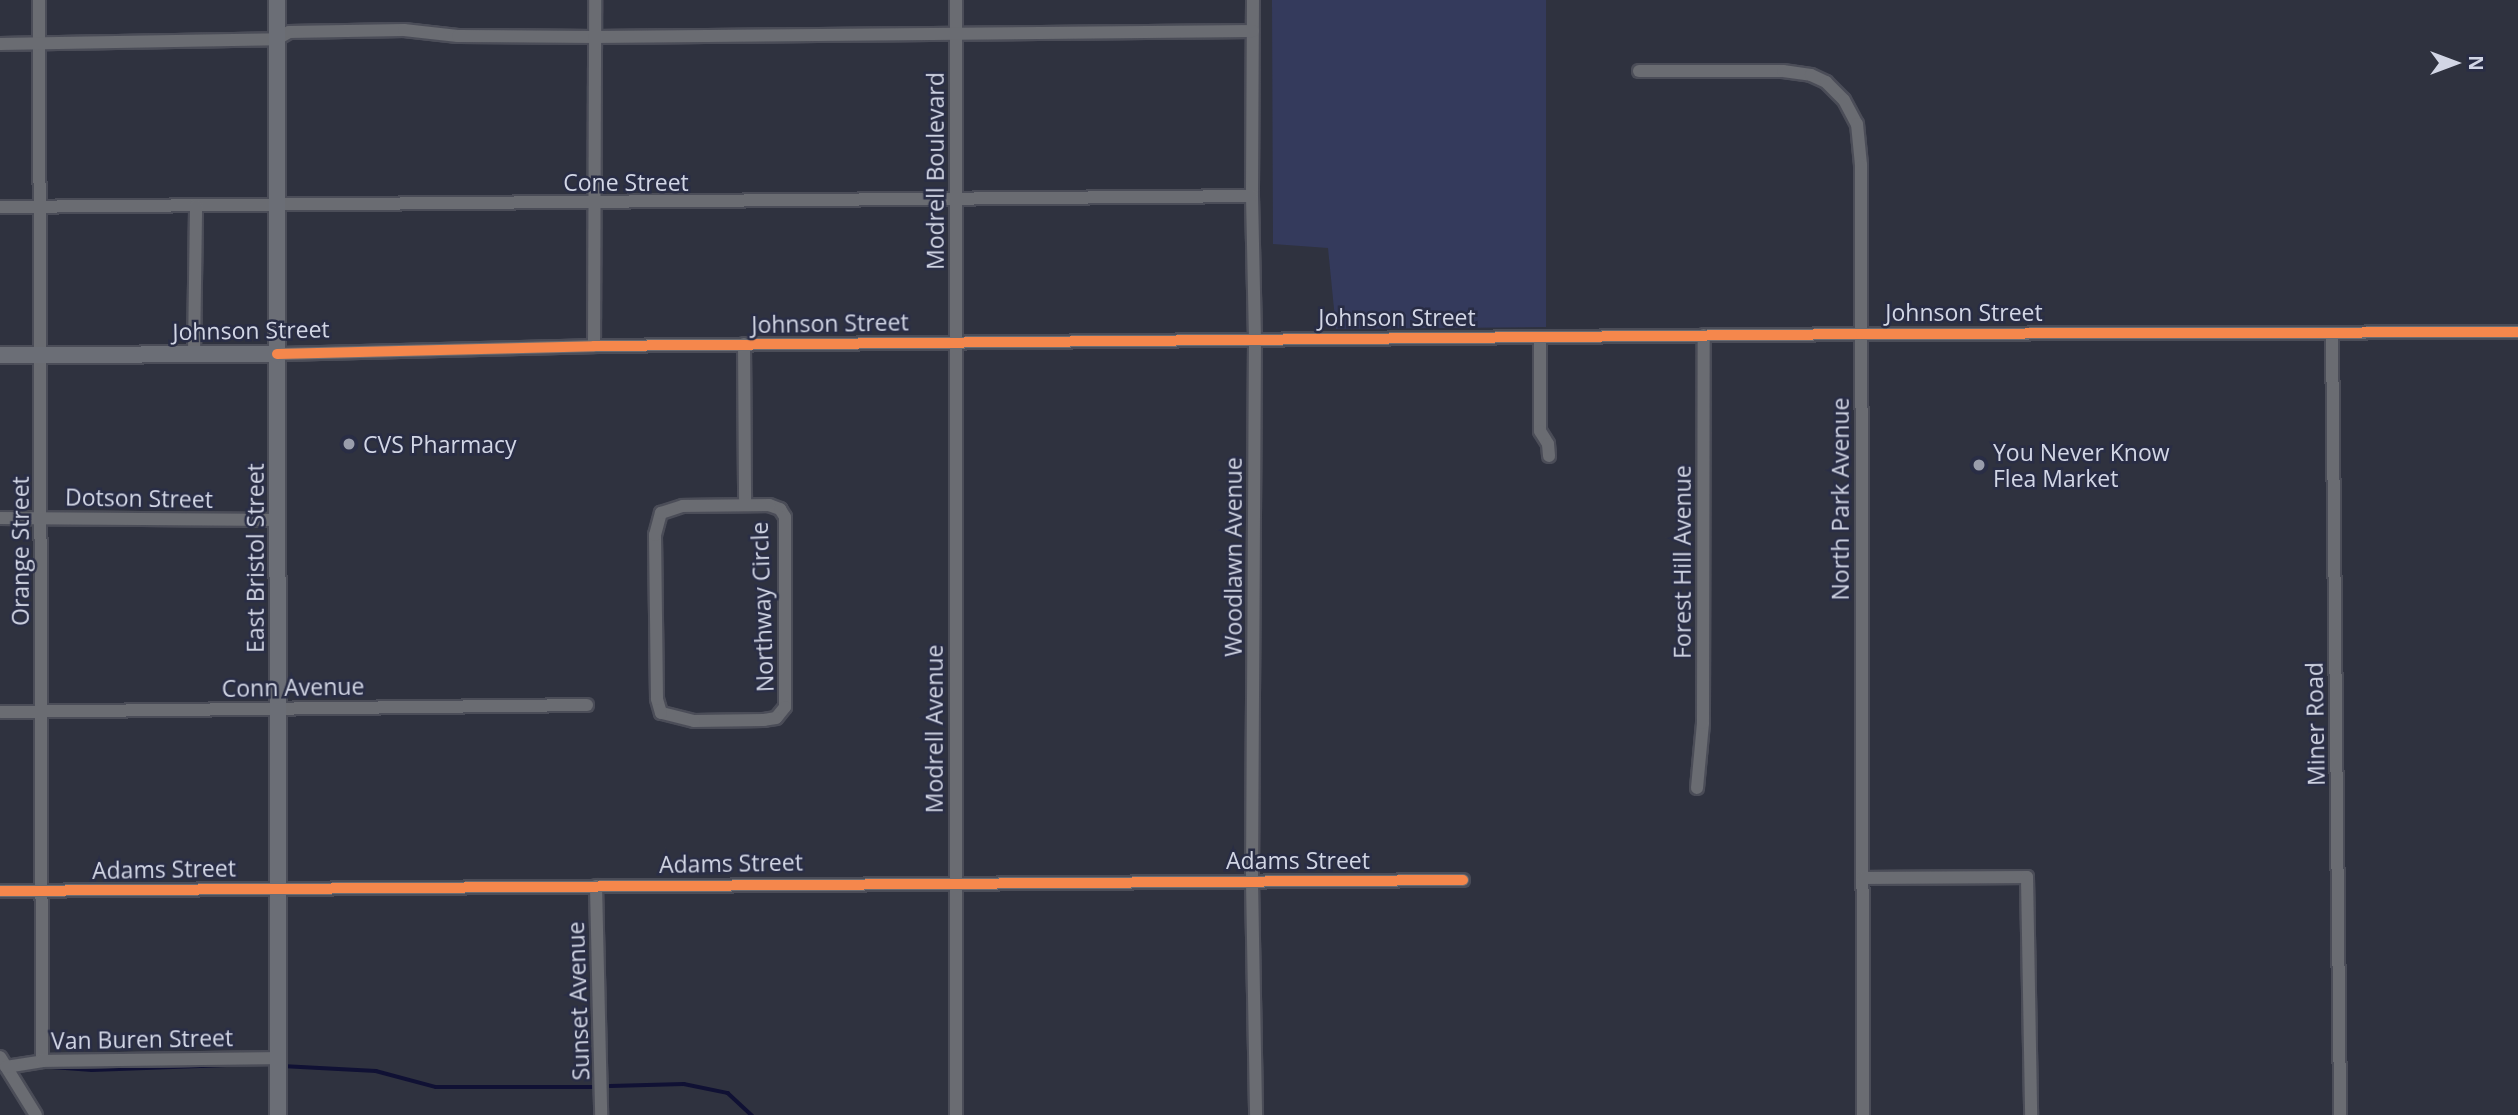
<!DOCTYPE html>
<html>
<head>
<meta charset="utf-8">
<style>
  body { margin:0 }
  #map { position:relative; width:2518px; height:1115px; overflow:hidden; background:#2f323f; font-family:"Open Sans",sans-serif }
  div>[style] { position:absolute }
  .green>* { inset:0; background:#343a5c }
  .stream>* { height:3.5px; margin:-1.75px; padding:0 1.75px; transform-origin:1.75px; border-radius:1.75px; background:#101134 }
  .roads { filter:drop-shadow(2px 0 #4b4d58) drop-shadow(-2px 0 #4b4d58) drop-shadow(0 2px #4b4d58) drop-shadow(0 -2px #4b4d58) }
  .minor>* { height:12px; margin:-6px; padding:0 6px; transform-origin:6px; border-radius:6px; background:#6a6c72 }
  .major>* { height:16px; margin:-8px; padding:0 8px; transform-origin:8px; border-radius:8px; background:#6b6e76 }
  .cycleway>* { height:10px; margin:-5px; padding:0 5px; transform-origin:5px; border-radius:5px; background:#f5874c }
  .dots>* { width:19px; height:19px; translate:-50% -50%; box-sizing:border-box; border:4px solid #292d45; border-radius:50% }
  span { translate:-50% -50%; white-space:nowrap; text-align:center; line-height:1.15; -webkit-text-stroke:5px #292d45; paint-order:stroke }
  .street-label { font-size:23px; color:#d2d6e5 }
  .poi-label { font-size:23px; color:#d2d6e5 }
  .left { translate:0 -50%; text-align:left }
  .north { position:absolute; left:2420px; top:28px; width:70px; height:70px; -webkit-text-stroke:5px #292d45; paint-order:stroke; rotate:90deg; font-size:19px; font-weight:700; line-height:28px; text-align:center; color:#d2d6e5 }
  .north::after { content:''; display:block; margin:auto; width:24px; height:32px; background:#d2d6e5; clip-path:polygon(50% 0,100% 100%,50% 72%,0 100%) }
</style>
</head>
<body>
<div id="map">
  <div class="green">
    <div style="clip-path:polygon(1272px 0,1546px 0,1546px 327px,1336px 329px,1328px 248px,1273px 244px)"></div>
  </div>
  <div class="stream">
    <div style="left:282px;top:1066px;width:94px;rotate:3deg"></div>
    <div style="left:376px;top:1071px;width:62px;rotate:14.9deg"></div>
    <div style="left:436px;top:1087px;width:156px"></div>
    <div style="left:52px;top:1067px;width:40px;rotate:4.3deg"></div>
    <div style="left:92px;top:1070px;width:134px;rotate:-2.1deg"></div>
    <div style="left:610px;top:1086px;width:74px;rotate:-1.5deg"></div>
    <div style="left:684px;top:1084px;width:45px;rotate:11.6deg"></div>
    <div style="left:728px;top:1093px;width:33px;rotate:43deg"></div>
  </div>
  <div class="roads">
    <div class="minor">
      <div style="left:39px;top:0;width:1061px;rotate:89.84deg"></div>
      <div style="left:956px;top:0;width:1115px;rotate:90deg"></div>
      <div style="left:1253px;top:0;width:196px;rotate:90.3deg"></div>
      <div style="left:1252px;top:196px;width:143px;rotate:88.8deg"></div>
      <div style="left:1255px;top:339px;width:542px;rotate:90.32deg"></div>
      <div style="left:1252px;top:881px;width:234px;rotate:89deg"></div>
      <div style="left:0;top:44px;width:277px;rotate:-1deg"></div>
      <div style="left:277px;top:39px;width:14px;rotate:-30deg"></div>
      <div style="left:289px;top:32px;width:115px;rotate:-1deg"></div>
      <div style="left:404px;top:30px;width:54px;rotate:6.3deg"></div>
      <div style="left:458px;top:36px;width:136px;rotate:0.4deg"></div>
      <div style="left:594px;top:37px;width:659px;rotate:-0.52deg"></div>
      <div style="left:1639px;top:71px;width:144px"></div>
      <div style="left:1783px;top:71px;width:28px;rotate:8deg"></div>
      <div style="left:1811px;top:75px;width:17px;rotate:25deg"></div>
      <div style="left:1826px;top:82px;width:25px;rotate:45deg"></div>
      <div style="left:1844px;top:100px;width:27px;rotate:62deg"></div>
      <div style="left:1857px;top:124px;width:41px;rotate:84.4deg"></div>
      <div style="left:1861px;top:165px;width:950px;rotate:89.88deg"></div>
      <div style="left:0;top:207px;width:1252px;rotate:-0.5deg"></div>
      <div style="left:2332px;top:333px;width:782px;rotate:89.41deg"></div>
      <div style="left:1540px;top:337px;width:94px;rotate:90deg"></div>
      <div style="left:1540px;top:431px;width:15px;rotate:58deg"></div>
      <div style="left:1548px;top:444px;width:12px;rotate:85deg"></div>
      <div style="left:744px;top:344px;width:161px;rotate:89.6deg"></div>
      <div style="left:594px;top:346px;width:346px;rotate:-89.8deg"></div>
      <div style="left:194px;top:354px;width:148px;rotate:-89.2deg"></div>
      <div style="left:277px;top:354px;width:317px;rotate:-1.4deg"></div>
      <div style="left:594px;top:346px;width:1267px;rotate:-0.54deg"></div>
      <div style="left:1861px;top:334px;width:657px;rotate:-0.17deg"></div>
      <div style="left:769px;top:505px;width:12px;rotate:20deg"></div>
      <div style="left:780px;top:509px;width:9px;rotate:58deg"></div>
      <div style="left:785px;top:517px;width:190px;rotate:90deg"></div>
      <div style="left:785px;top:707px;width:14px;rotate:129deg"></div>
      <div style="left:776px;top:718px;width:12px;rotate:171deg"></div>
      <div style="left:764px;top:720px;width:70px;rotate:179.2deg"></div>
      <div style="left:694px;top:721px;width:34px;rotate:-166deg"></div>
      <div style="left:661px;top:713px;width:15px;rotate:-106deg"></div>
      <div style="left:657px;top:699px;width:164px;rotate:-90.7deg"></div>
      <div style="left:655px;top:535px;width:23px;rotate:-75deg"></div>
      <div style="left:661px;top:513px;width:23px;rotate:-18deg"></div>
      <div style="left:683px;top:506px;width:86px;rotate:-0.7deg"></div>
      <div style="left:0;top:518px;width:278px;rotate:0.4deg"></div>
      <div style="left:0;top:712px;width:587px;rotate:-0.68deg"></div>
      <div style="left:1697px;top:788px;width:65px;rotate:-84.7deg"></div>
      <div style="left:1703px;top:723px;width:388px;rotate:-89.9deg"></div>
      <div style="left:1863px;top:878px;width:164px;rotate:-0.3deg"></div>
      <div style="left:2027px;top:877px;width:238px;rotate:89deg"></div>
      <div style="left:596px;top:886px;width:229px;rotate:88.7deg"></div>
      <div style="left:0;top:891px;width:1463px;rotate:-0.43deg"></div>
      <div style="left:0;top:1057px;width:68px;rotate:58.2deg"></div>
      <div style="left:6px;top:1067px;width:36px;rotate:-9deg"></div>
      <div style="left:42px;top:1061px;width:237px;rotate:-0.7deg"></div>
    </div>
    <div class="major">
      <div style="left:277px;top:0;width:1115px;rotate:89.95deg"></div>
      <div style="left:0;top:355px;width:277px;rotate:-0.2deg"></div>
    </div>
  </div>
  <div class="cycleway">
    <div style="left:277px;top:354px;width:317px;rotate:-1.4deg"></div>
    <div style="left:594px;top:346px;width:1267px;rotate:-0.54deg"></div>
    <div style="left:1861px;top:334px;width:657px;rotate:-0.17deg"></div>
    <div style="left:0;top:891px;width:1463px;rotate:-0.43deg"></div>
  </div>
  <div class="dots">
    <div style="left:349px;top:444px;background:#999dab"></div>
    <div style="left:1979px;top:465px;background:#999dab"></div>
  </div>
  <div class="street-label">
    <span style="left:935px;top:171px;rotate:-90deg">Modrell Boulevard</span>
    <span style="left:626px;top:182px">Cone Street</span>
    <span style="left:1964px;top:312px">Johnson Street</span>
    <span style="left:1397px;top:317px">Johnson Street</span>
    <span style="left:830px;top:323px;rotate:-1deg">Johnson Street</span>
    <span style="left:251px;top:330px;rotate:-1deg">Johnson Street</span>
    <span style="left:139px;top:498px;rotate:1deg">Dotson Street</span>
    <span style="left:1840px;top:499px;rotate:-90deg">North Park Avenue</span>
    <span style="left:20px;top:551px;rotate:-90deg">Orange Street</span>
    <span style="left:1233px;top:557px;rotate:-90deg">Woodlawn Avenue</span>
    <span style="left:255px;top:558px;rotate:-90deg">East Bristol Street</span>
    <span style="left:1682px;top:562px;rotate:-90deg">Forest Hill Avenue</span>
    <span style="left:762px;top:607px;rotate:-92deg">Northway Circle</span>
    <span style="left:293px;top:687px;rotate:-1deg">Conn Avenue</span>
    <span style="left:2315px;top:724px;rotate:-91deg">Miner Road</span>
    <span style="left:934px;top:729px;rotate:-90deg">Modrell Avenue</span>
    <span style="left:1298px;top:860px">Adams Street</span>
    <span style="left:731px;top:863px;rotate:-1deg">Adams Street</span>
    <span style="left:164px;top:869px;rotate:-1deg">Adams Street</span>
    <span style="left:578px;top:1001px;rotate:-92deg">Sunset Avenue</span>
    <span style="left:142px;top:1039px;rotate:-1deg">Van Buren Street</span>
  </div>
  <div class="poi-label">
    <span class="left" style="left:363px;top:444px">CVS Pharmacy</span>
    <span class="left" style="left:1993px;top:465px">You Never Know<br>Flea Market</span>
  </div>
  <div class="north">N</div>
</div>
</body>
</html>
